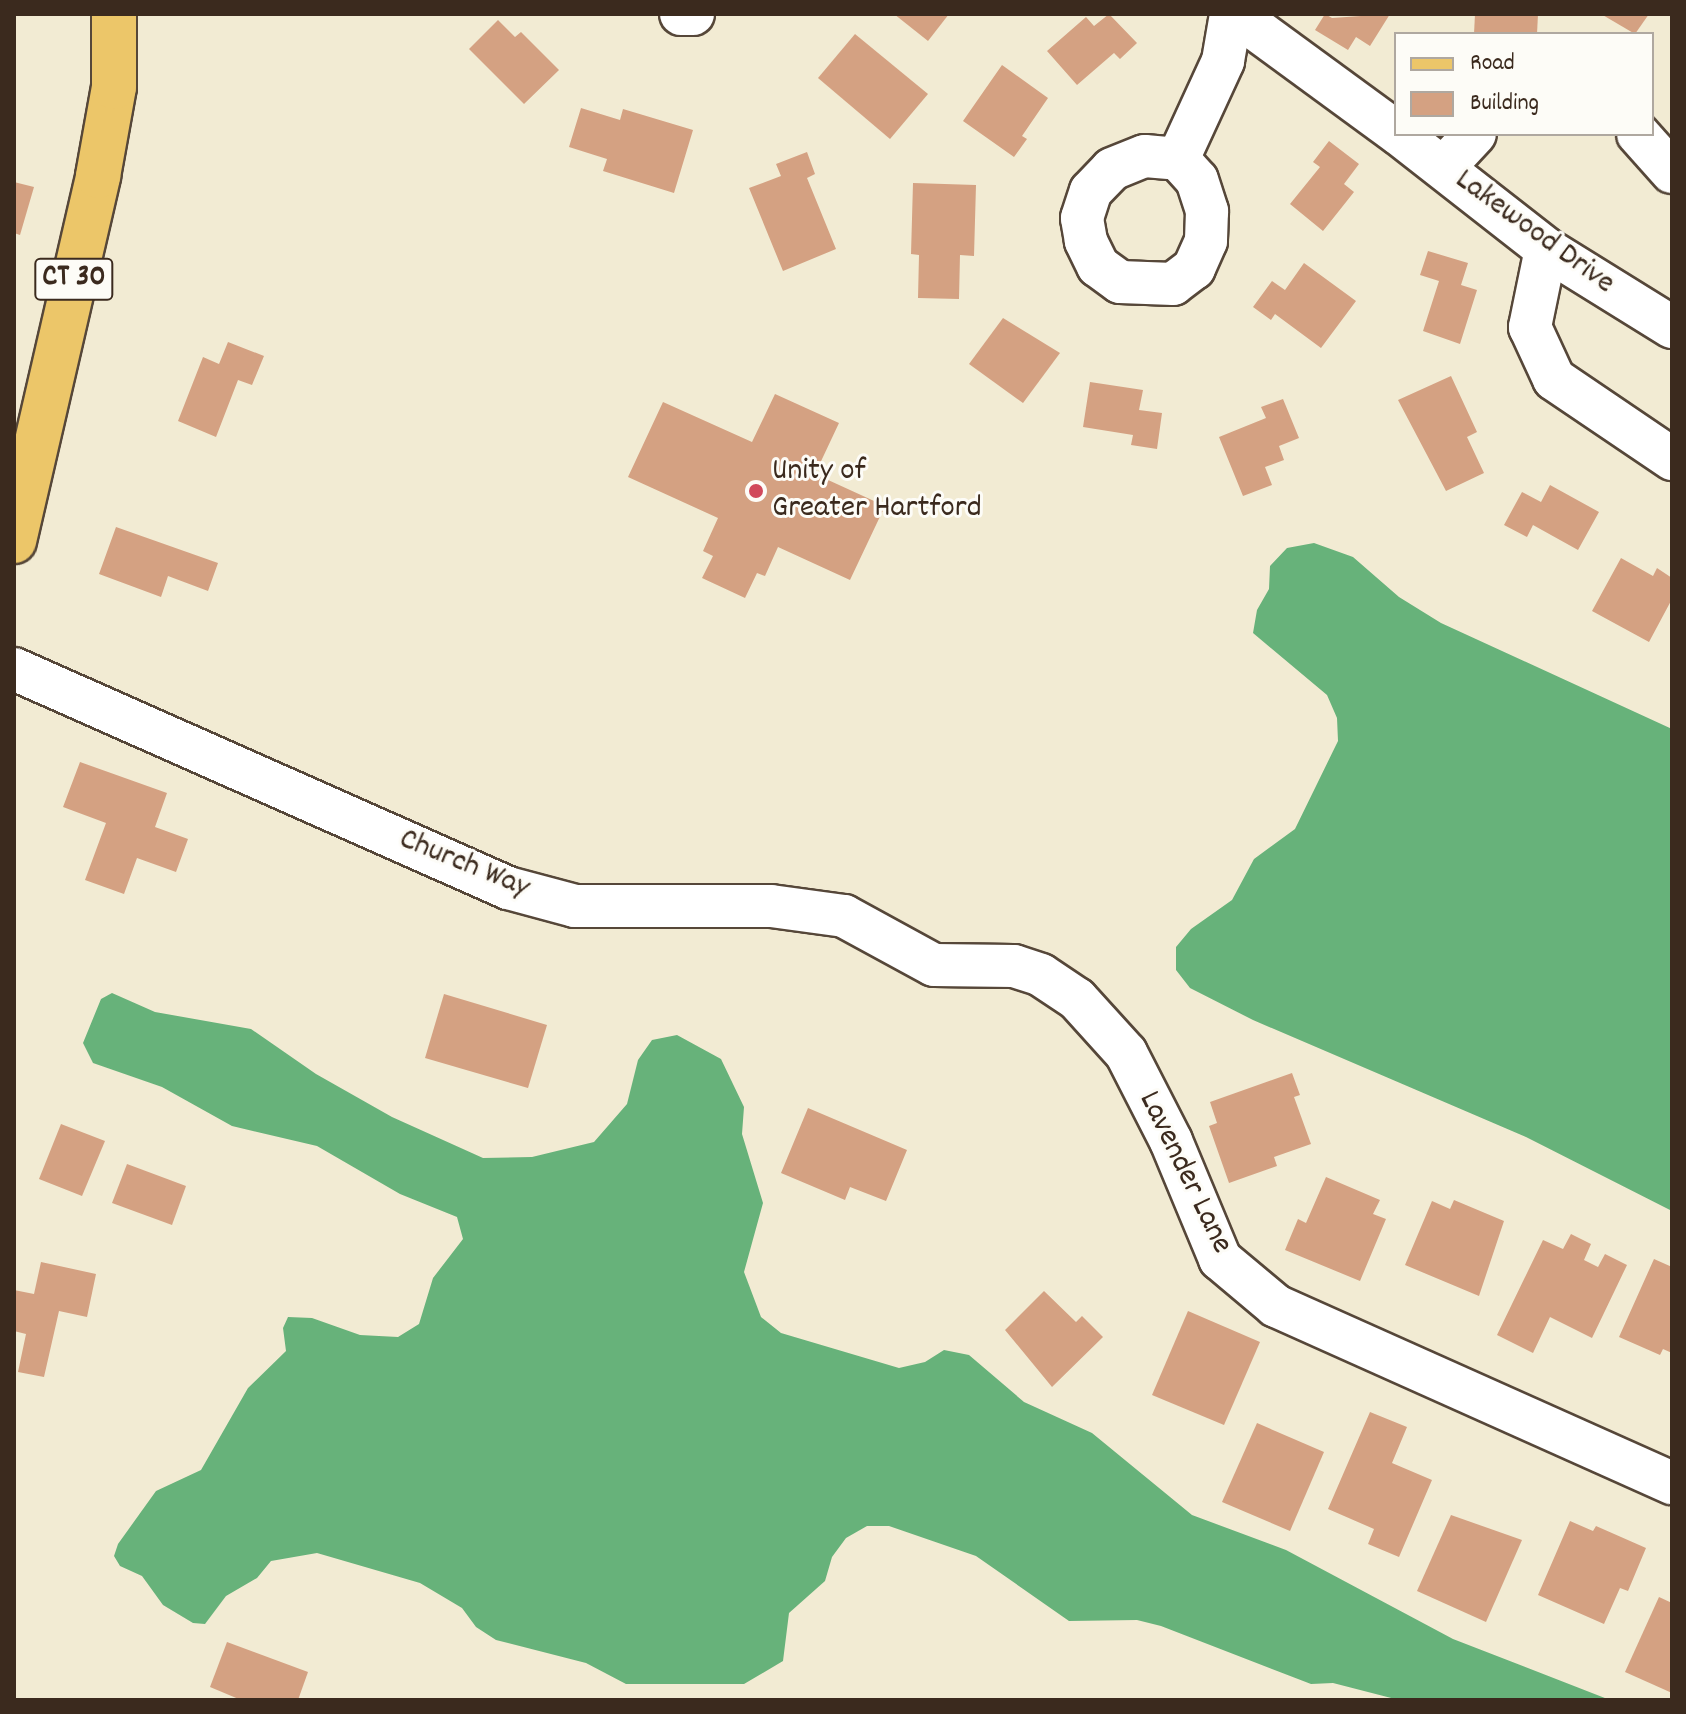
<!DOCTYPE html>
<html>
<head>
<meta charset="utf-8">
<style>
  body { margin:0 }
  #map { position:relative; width:1686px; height:1714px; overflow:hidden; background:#f2ebd3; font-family:Dekko,sans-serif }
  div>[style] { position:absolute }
  .forest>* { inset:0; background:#67b27a }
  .building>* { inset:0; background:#d4a182 }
  .roads { filter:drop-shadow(2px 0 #564739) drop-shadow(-2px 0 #564739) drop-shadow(0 2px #564739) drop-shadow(0 -2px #564739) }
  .street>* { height:42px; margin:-21px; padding:0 21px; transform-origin:21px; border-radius:21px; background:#fff }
  .primary>* { height:44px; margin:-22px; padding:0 22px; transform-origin:22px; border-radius:22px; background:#ecc669 }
  .dots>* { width:22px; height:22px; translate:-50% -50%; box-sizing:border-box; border:4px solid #fdfcf7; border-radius:50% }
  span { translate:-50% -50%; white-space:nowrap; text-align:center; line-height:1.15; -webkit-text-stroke:6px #fdfcf7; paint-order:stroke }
  .shield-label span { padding:2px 6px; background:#fdfcf7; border:2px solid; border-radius:6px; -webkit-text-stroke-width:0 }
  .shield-label { font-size:30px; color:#3b2a1e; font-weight:700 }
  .street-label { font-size:32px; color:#3b2a1e }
  .poi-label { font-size:32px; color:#3b2a1e }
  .left { translate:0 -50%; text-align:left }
  .frame { position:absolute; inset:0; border:16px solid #3b2a1e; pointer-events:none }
  .legend { position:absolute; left:1394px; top:32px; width:260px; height:104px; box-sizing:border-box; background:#fdfcf7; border:2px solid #afa8a0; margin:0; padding:10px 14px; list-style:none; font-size:24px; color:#3b2a1e }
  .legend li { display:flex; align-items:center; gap:16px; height:40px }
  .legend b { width:40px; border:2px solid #afa8a0 }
</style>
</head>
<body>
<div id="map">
  <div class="forest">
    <div style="clip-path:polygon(1314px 543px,1353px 557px,1399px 597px,1441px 623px,1672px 729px,1672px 1211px,1526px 1137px,1253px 1020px,1190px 988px,1176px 970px,1176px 947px,1191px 929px,1232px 900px,1254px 859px,1295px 829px,1338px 741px,1337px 718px,1327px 695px,1253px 633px,1257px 610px,1269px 589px,1270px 566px,1287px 548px)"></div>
    <div style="clip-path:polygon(112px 993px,155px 1012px,251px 1029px,316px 1074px,392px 1117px,483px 1158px,532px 1157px,594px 1142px,627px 1104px,638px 1060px,652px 1040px,677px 1035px,721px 1059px,744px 1107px,742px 1134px,763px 1203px,744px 1272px,761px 1317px,781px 1333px,899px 1368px,925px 1362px,944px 1350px,969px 1355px,1024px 1402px,1092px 1433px,1192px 1515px,1286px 1550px,1453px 1639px,1610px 1700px,1399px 1700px,1333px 1683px,1311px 1684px,1161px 1626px,1137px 1620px,1069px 1621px,976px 1556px,889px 1526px,867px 1526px,846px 1538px,832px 1557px,825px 1581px,789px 1613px,783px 1661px,744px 1684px,626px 1684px,586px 1663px,496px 1640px,476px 1627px,462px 1608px,420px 1583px,317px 1553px,271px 1561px,257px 1578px,226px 1596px,205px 1624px,193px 1623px,163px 1605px,142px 1576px,120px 1566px,114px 1556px,118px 1544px,156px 1491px,201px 1470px,248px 1388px,286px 1351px,283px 1328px,288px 1317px,312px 1318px,360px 1335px,398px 1337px,419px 1324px,433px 1278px,463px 1239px,457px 1217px,400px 1194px,317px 1146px,232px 1126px,162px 1087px,93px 1063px,83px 1043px,101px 999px)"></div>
  </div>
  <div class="building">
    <div style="clip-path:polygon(894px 14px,949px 14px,928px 41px)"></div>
    <div style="clip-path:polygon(1109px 14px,1137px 43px,1120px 59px,1114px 53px,1077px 85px,1047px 51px,1086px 17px,1094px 26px)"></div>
    <div style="clip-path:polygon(1325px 14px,1332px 18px,1390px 14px,1370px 46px,1356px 37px,1348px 50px,1315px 30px)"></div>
    <div style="clip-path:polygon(1475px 14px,1538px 14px,1537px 34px,1474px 34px)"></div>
    <div style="clip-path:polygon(1601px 14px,1649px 14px,1635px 34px)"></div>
    <div style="clip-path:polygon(498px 20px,515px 37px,521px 32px,559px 70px,524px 104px,469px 49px)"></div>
    <div style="clip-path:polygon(855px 34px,928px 94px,890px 139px,818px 78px)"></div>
    <div style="clip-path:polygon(1002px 65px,1048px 98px,1022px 136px,1027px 139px,1014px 157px,963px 121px)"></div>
    <div style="clip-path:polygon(581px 108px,620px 120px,623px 109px,693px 130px,674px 193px,603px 171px,607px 159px,569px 147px)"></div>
    <div style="clip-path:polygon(1329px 141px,1359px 164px,1344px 184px,1354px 192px,1323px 231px,1290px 204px,1320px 167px,1313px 162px)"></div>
    <div style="clip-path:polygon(807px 152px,815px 174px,807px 178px,836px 249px,783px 271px,749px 188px,781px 176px,776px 164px)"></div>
    <div style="clip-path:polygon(14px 182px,34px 187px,20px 235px,14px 233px)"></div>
    <div style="clip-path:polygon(913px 183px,976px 185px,974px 256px,960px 255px,959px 299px,918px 298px,919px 255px,911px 254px)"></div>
    <div style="clip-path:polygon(1428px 251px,1468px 263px,1461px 285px,1477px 290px,1460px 344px,1423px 331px,1439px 281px,1420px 275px)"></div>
    <div style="clip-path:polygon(1304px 263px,1356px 301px,1321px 348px,1275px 314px,1271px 320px,1253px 307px,1272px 281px,1285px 290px)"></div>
    <div style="clip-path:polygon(1003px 318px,1060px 353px,1023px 403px,969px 364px)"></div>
    <div style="clip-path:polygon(228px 342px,264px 356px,252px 385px,238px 380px,216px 437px,178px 421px,203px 357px,219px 364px)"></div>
    <div style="clip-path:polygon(1451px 376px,1477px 432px,1467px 437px,1484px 473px,1446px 491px,1398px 400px)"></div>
    <div style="clip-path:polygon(1090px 382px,1143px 390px,1139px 410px,1162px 413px,1157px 449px,1131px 445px,1133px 435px,1083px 427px)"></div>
    <div style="clip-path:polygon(775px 394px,839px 423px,815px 474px,885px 506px,850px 580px,778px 547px,765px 576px,757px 573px,745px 598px,702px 578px,713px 556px,703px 551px,718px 518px,628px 477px,663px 402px,752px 442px)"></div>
    <div style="clip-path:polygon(1283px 399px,1299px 438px,1279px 446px,1284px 460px,1265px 467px,1272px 485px,1243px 496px,1219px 437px,1266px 418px,1261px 407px)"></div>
    <div style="clip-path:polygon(1550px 485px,1599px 512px,1578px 550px,1533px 525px,1527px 537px,1504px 525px,1522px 492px,1541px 502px)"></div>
    <div style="clip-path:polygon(116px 527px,218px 563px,208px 591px,168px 576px,161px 597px,99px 574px)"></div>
    <div style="clip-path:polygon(1621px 558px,1653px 576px,1657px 568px,1672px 578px,1672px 599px,1649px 642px,1592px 611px)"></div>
    <div style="clip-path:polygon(80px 762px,167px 793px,155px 827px,188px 839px,176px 872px,137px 858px,124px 894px,85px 880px,106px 823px,63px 807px)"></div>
    <div style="clip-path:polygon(444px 994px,547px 1025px,528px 1088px,425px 1058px)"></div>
    <div style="clip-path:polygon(1292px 1073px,1300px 1095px,1294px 1097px,1311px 1144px,1274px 1157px,1277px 1166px,1229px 1183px,1209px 1126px,1217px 1123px,1210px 1102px)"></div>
    <div style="clip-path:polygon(808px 1108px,907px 1150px,886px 1201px,850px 1187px,845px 1200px,781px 1173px)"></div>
    <div style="clip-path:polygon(61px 1124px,105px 1141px,82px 1196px,39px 1179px)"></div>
    <div style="clip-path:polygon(127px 1164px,186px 1186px,172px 1225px,112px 1203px)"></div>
    <div style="clip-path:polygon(1326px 1177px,1380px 1200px,1373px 1214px,1386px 1219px,1360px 1281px,1285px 1250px,1298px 1219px,1306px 1223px)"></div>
    <div style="clip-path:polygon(1454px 1200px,1504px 1221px,1479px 1296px,1405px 1265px,1432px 1201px,1450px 1209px)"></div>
    <div style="clip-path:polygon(1571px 1234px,1591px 1244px,1584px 1260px,1598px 1267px,1605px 1254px,1627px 1265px,1592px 1338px,1550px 1317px,1533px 1353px,1497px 1335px,1543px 1240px,1563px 1249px)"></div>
    <div style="clip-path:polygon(1654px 1259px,1672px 1267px,1672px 1353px,1663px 1349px,1660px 1355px,1619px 1337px)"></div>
    <div style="clip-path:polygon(41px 1262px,96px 1274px,87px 1317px,59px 1311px,44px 1377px,18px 1372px,26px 1334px,14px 1331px,14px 1290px,34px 1294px)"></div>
    <div style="clip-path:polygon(1044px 1291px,1076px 1322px,1082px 1316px,1103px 1337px,1052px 1387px,1005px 1330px)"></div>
    <div style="clip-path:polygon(1188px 1311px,1260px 1342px,1224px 1425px,1152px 1395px)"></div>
    <div style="clip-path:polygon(1370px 1412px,1407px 1427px,1392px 1463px,1432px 1480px,1399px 1557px,1368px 1544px,1374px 1529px,1328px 1509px)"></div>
    <div style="clip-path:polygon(1257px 1423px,1324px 1452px,1290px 1531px,1222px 1502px)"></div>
    <div style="clip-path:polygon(1451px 1515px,1522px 1540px,1486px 1622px,1417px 1591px)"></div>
    <div style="clip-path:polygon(1570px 1521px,1593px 1531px,1596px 1526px,1646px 1548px,1628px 1591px,1620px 1588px,1604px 1624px,1538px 1595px)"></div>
    <div style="clip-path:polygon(1659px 1597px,1672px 1603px,1672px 1693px,1625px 1672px)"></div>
    <div style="clip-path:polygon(227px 1642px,308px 1672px,298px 1700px,241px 1700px,210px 1687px)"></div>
  </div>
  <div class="roads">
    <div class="street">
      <div style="left:681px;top:14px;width:12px"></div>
      <div style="left:1235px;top:14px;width:200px;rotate:36.2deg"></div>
      <div style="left:1399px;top:134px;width:187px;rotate:38deg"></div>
      <div style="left:1546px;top:249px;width:148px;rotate:31.8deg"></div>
      <div style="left:1638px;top:134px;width:51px;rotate:48.2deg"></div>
      <div style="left:1145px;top:156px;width:33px;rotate:5deg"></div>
      <div style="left:1178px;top:159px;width:28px;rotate:48deg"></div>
      <div style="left:1197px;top:180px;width:33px;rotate:72deg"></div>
      <div style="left:1207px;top:211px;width:30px;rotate:92deg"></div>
      <div style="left:1206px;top:241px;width:30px;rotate:114deg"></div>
      <div style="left:1194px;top:268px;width:26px;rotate:143deg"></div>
      <div style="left:1173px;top:284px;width:53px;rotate:-177.8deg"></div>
      <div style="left:1120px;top:282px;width:27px;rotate:-144deg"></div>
      <div style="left:1098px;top:266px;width:28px;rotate:-116deg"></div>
      <div style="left:1086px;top:241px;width:23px;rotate:-100deg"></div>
      <div style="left:1082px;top:218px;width:28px;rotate:-72deg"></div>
      <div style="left:1091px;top:191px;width:30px;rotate:-46deg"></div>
      <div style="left:1112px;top:169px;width:35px;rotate:-22deg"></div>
      <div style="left:1178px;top:159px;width:108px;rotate:-65.3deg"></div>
      <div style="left:1223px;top:61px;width:48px;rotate:-80.3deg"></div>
      <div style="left:1444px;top:167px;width:45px;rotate:-46.8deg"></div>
      <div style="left:1546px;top:249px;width:80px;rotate:101.6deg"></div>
      <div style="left:1530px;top:327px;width:57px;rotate:65.2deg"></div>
      <div style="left:1554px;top:379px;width:143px;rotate:34.1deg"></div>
      <div style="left:14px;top:669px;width:540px;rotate:23.91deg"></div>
      <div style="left:508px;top:888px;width:69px;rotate:15deg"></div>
      <div style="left:575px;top:906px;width:196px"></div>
      <div style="left:771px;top:906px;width:74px;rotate:7.8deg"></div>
      <div style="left:844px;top:916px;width:102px;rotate:28.6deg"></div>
      <div style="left:934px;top:965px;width:80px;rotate:0.7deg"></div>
      <div style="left:1014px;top:966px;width:28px;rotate:18deg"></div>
      <div style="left:1041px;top:975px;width:43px;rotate:33.7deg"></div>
      <div style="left:1077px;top:999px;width:73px;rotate:47.8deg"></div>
      <div style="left:1126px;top:1053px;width:99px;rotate:62.9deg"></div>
      <div style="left:1171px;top:1141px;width:128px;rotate:67.4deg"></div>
      <div style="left:1220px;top:1259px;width:73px;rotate:40deg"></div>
      <div style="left:1276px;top:1306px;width:434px;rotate:24.1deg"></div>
    </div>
    <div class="primary">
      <div style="left:14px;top:541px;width:375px;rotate:-77deg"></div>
      <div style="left:98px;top:176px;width:90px;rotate:-79.8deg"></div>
      <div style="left:114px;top:87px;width:73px;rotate:-90deg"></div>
    </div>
  </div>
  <div class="dots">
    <div style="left:756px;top:491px;background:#d1495b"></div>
  </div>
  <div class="shield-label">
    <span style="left:74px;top:279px">CT 30</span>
  </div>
  <div class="street-label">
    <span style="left:1534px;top:233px;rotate:36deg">Lakewood Drive</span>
    <span style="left:464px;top:865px;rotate:22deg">Church Way</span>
    <span style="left:1184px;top:1173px;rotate:64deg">Lavender Lane</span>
  </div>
  <div class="poi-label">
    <span class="left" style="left:772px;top:491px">Unity of<br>Greater Hartford</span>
  </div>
  <div class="frame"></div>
  <ul class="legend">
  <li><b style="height:10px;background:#ecc669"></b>Road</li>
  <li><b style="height:22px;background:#d4a182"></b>Building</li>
  </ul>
</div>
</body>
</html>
